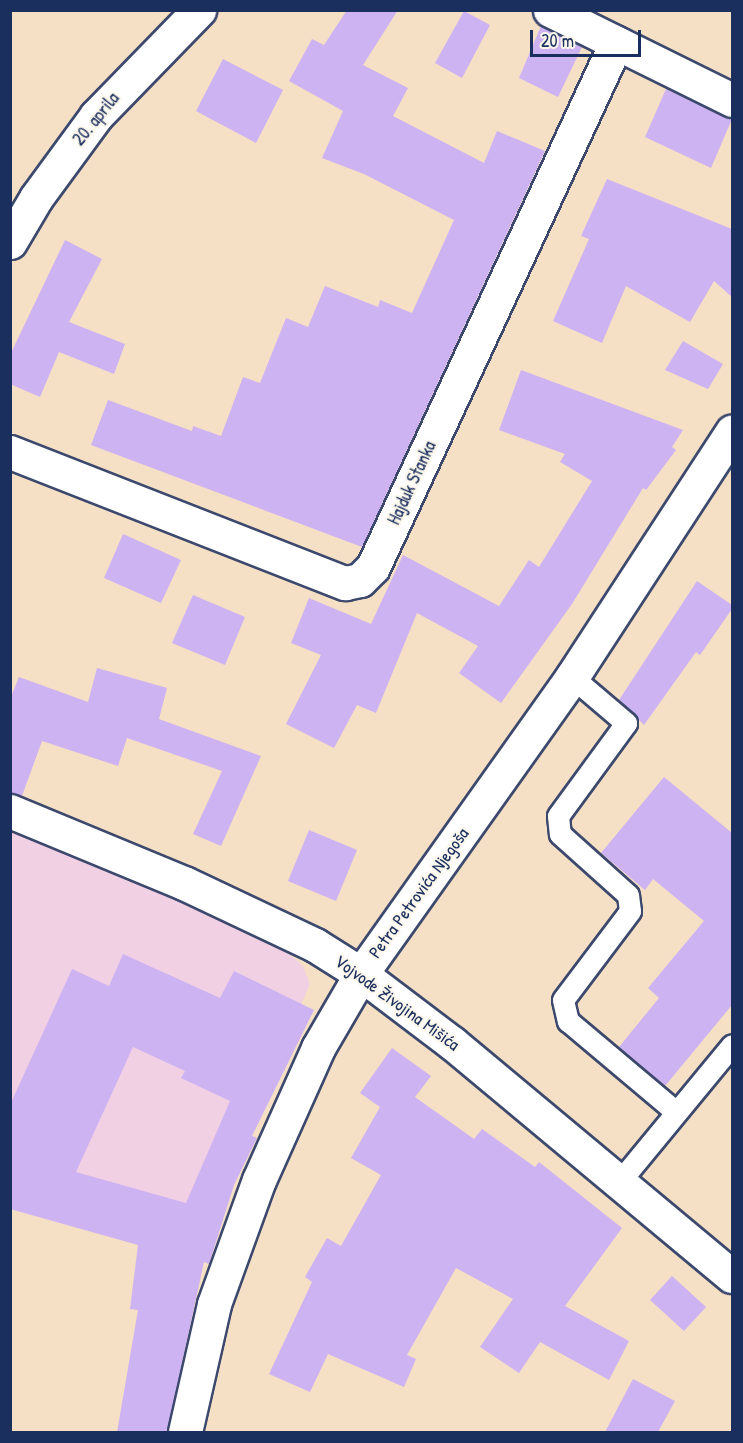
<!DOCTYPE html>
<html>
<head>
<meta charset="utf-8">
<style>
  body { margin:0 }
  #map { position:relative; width:743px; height:1443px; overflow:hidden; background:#f5dfc5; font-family:"Patrick Hand",sans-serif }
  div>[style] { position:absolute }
  .built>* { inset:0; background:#f1d0e4 }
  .building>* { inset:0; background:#ceb3f2 }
  .roads { filter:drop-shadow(2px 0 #3c496d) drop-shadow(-2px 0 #3c496d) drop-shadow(0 2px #3c496d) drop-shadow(0 -2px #3c496d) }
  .service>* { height:21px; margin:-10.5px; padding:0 10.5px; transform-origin:10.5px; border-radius:10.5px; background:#fff }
  .minor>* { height:33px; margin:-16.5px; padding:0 16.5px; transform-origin:16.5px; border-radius:16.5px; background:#fff }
  .tertiary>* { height:33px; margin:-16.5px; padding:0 16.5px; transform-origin:16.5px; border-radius:16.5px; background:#fff }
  span { translate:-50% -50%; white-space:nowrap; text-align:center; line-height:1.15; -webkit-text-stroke:4.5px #fbf7ec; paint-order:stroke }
  .street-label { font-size:18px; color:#1b2f5e }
  .frame { position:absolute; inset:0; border:12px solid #1b2f5e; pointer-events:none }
  .scale { position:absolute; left:530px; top:30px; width:111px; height:27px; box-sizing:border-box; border:3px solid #1b2f5e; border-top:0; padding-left:8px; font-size:18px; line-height:21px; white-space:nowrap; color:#1b2f5e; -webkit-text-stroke:4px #fbf7ec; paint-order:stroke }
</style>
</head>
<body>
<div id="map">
  <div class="built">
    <div style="clip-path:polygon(10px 829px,278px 944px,303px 966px,310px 984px,208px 1217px,11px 1184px)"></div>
  </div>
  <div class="building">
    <div style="clip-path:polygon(347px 10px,398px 10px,363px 65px,408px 88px,393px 116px,484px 163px,497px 131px,545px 151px,362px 547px,91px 445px,108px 400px,192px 431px,193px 426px,221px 436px,243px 377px,260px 383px,286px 318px,308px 327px,325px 286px,378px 307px,380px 300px,412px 313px,454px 220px,364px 174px,322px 158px,343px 111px,289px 81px,312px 39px,324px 45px)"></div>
    <div style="clip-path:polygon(464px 11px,490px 25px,462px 78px,435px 63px)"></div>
    <div style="clip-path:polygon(541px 26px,582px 47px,558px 97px,519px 78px)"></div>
    <div style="clip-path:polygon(223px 59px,283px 90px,256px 143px,196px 111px)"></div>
    <div style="clip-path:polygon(666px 89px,732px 119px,711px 168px,645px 137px)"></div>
    <div style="clip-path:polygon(607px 179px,732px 229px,732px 297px,714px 281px,690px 322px,626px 286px,602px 343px,553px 321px,589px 239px,581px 236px)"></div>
    <div style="clip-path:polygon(65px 240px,102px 259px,69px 322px,125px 344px,114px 374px,59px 352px,40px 397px,10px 384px,10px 355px)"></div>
    <div style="clip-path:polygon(683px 341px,723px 364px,708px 389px,665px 370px)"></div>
    <div style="clip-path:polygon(521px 370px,683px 430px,672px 447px,676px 450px,646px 490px,643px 488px,572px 604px,501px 703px,459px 673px,478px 646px,417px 613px,376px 713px,357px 705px,334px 748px,286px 724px,321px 655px,291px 643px,309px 598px,371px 624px,403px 555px,499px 606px,529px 560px,539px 567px,592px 481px,560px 462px,565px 454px,499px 430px)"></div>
    <div style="clip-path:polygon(123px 534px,181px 560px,161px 603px,104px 578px)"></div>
    <div style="clip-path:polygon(697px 581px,732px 605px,732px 609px,700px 655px,696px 652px,644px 725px,619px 700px)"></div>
    <div style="clip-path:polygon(193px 595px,245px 617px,225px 665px,172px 643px)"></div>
    <div style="clip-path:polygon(97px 668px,167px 688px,159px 719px,261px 756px,221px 846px,193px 834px,222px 771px,127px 738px,118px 766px,42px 741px,22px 796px,10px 793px,10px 699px,19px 677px,88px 702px)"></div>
    <div style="clip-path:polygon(664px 777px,732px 833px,732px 1005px,665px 1086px,619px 1047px,659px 998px,648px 988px,704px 921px,653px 879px,645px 890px,601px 853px)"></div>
    <div style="clip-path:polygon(309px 830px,357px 850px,336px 901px,288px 881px)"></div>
    <div style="clip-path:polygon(evenodd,123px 954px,220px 998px,234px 971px,314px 1010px,252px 1136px,257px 1138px,234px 1185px,209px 1264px,204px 1262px,167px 1432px,117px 1432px,138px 1310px,130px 1309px,138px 1245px,10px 1209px,10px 1105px,72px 969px,109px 986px,123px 954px,133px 1047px,185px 1071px,181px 1078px,230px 1101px,186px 1203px,76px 1172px,133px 1047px)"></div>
    <div style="clip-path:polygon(392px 1048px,431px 1076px,415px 1097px,474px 1139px,482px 1129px,535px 1167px,539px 1162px,622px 1228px,565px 1306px,629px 1341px,609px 1380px,540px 1342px,519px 1373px,480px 1347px,513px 1299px,456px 1268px,407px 1355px,416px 1359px,404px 1387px,328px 1354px,310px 1392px,269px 1374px,312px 1282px,305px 1277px,327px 1238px,341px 1246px,381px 1175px,351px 1158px,380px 1107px,360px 1093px)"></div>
    <div style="clip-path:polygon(672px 1276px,706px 1307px,684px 1331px,650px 1300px)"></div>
    <div style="clip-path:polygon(633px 1379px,675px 1401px,658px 1432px,605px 1432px)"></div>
  </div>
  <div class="roads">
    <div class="service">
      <div style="left:572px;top:677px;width:71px;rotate:40.4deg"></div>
      <div style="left:626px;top:723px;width:115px;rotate:126.2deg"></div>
      <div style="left:558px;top:816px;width:18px;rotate:84deg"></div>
      <div style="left:560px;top:834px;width:91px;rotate:41.9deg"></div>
      <div style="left:628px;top:895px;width:16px;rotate:83deg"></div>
      <div style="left:630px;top:911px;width:111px;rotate:127deg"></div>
      <div style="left:563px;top:1000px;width:22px;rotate:77deg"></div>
      <div style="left:568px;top:1021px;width:141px;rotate:40.1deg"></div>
      <div style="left:620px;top:1181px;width:176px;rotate:-50.5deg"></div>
    </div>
    <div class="minor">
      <div style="left:550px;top:10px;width:203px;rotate:26.3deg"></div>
      <div style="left:10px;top:242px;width:51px;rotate:-59.4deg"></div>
      <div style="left:36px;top:198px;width:102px;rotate:-53.8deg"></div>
      <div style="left:96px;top:116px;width:148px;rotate:-45.8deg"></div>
      <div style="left:10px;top:452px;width:360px;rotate:21.4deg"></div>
      <div style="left:345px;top:583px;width:15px;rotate:-11deg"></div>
      <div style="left:360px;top:580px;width:18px;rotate:-45deg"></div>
      <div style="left:373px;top:567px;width:578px;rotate:-65.12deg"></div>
      <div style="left:185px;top:1432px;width:131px;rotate:-77.2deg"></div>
      <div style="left:214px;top:1304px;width:132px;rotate:-70.1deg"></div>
      <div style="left:259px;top:1180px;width:145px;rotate:-65.9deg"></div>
      <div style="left:318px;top:1048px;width:86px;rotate:-59.8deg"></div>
      <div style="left:361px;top:974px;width:364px;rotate:-54.6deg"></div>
      <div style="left:572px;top:677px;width:293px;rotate:-56.9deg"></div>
    </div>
    <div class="tertiary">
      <div style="left:10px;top:811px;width:188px;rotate:22.5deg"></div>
      <div style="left:184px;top:883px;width:145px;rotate:25.3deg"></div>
      <div style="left:315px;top:945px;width:54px;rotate:32.2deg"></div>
      <div style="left:361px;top:974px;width:114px;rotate:37.2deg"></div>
      <div style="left:452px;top:1043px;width:364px;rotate:39.8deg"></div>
    </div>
  </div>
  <div class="street-label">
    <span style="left:96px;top:119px;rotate:-51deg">20. aprila</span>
    <span style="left:412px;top:483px;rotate:-65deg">Hajduk Stanka</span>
    <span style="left:419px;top:893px;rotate:-54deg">Petra Petrovića Njegoša</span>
    <span style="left:397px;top:1003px;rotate:36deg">Vojvode Živojina Mišića</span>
  </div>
  <div class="frame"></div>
  <div class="scale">20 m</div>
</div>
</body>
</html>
